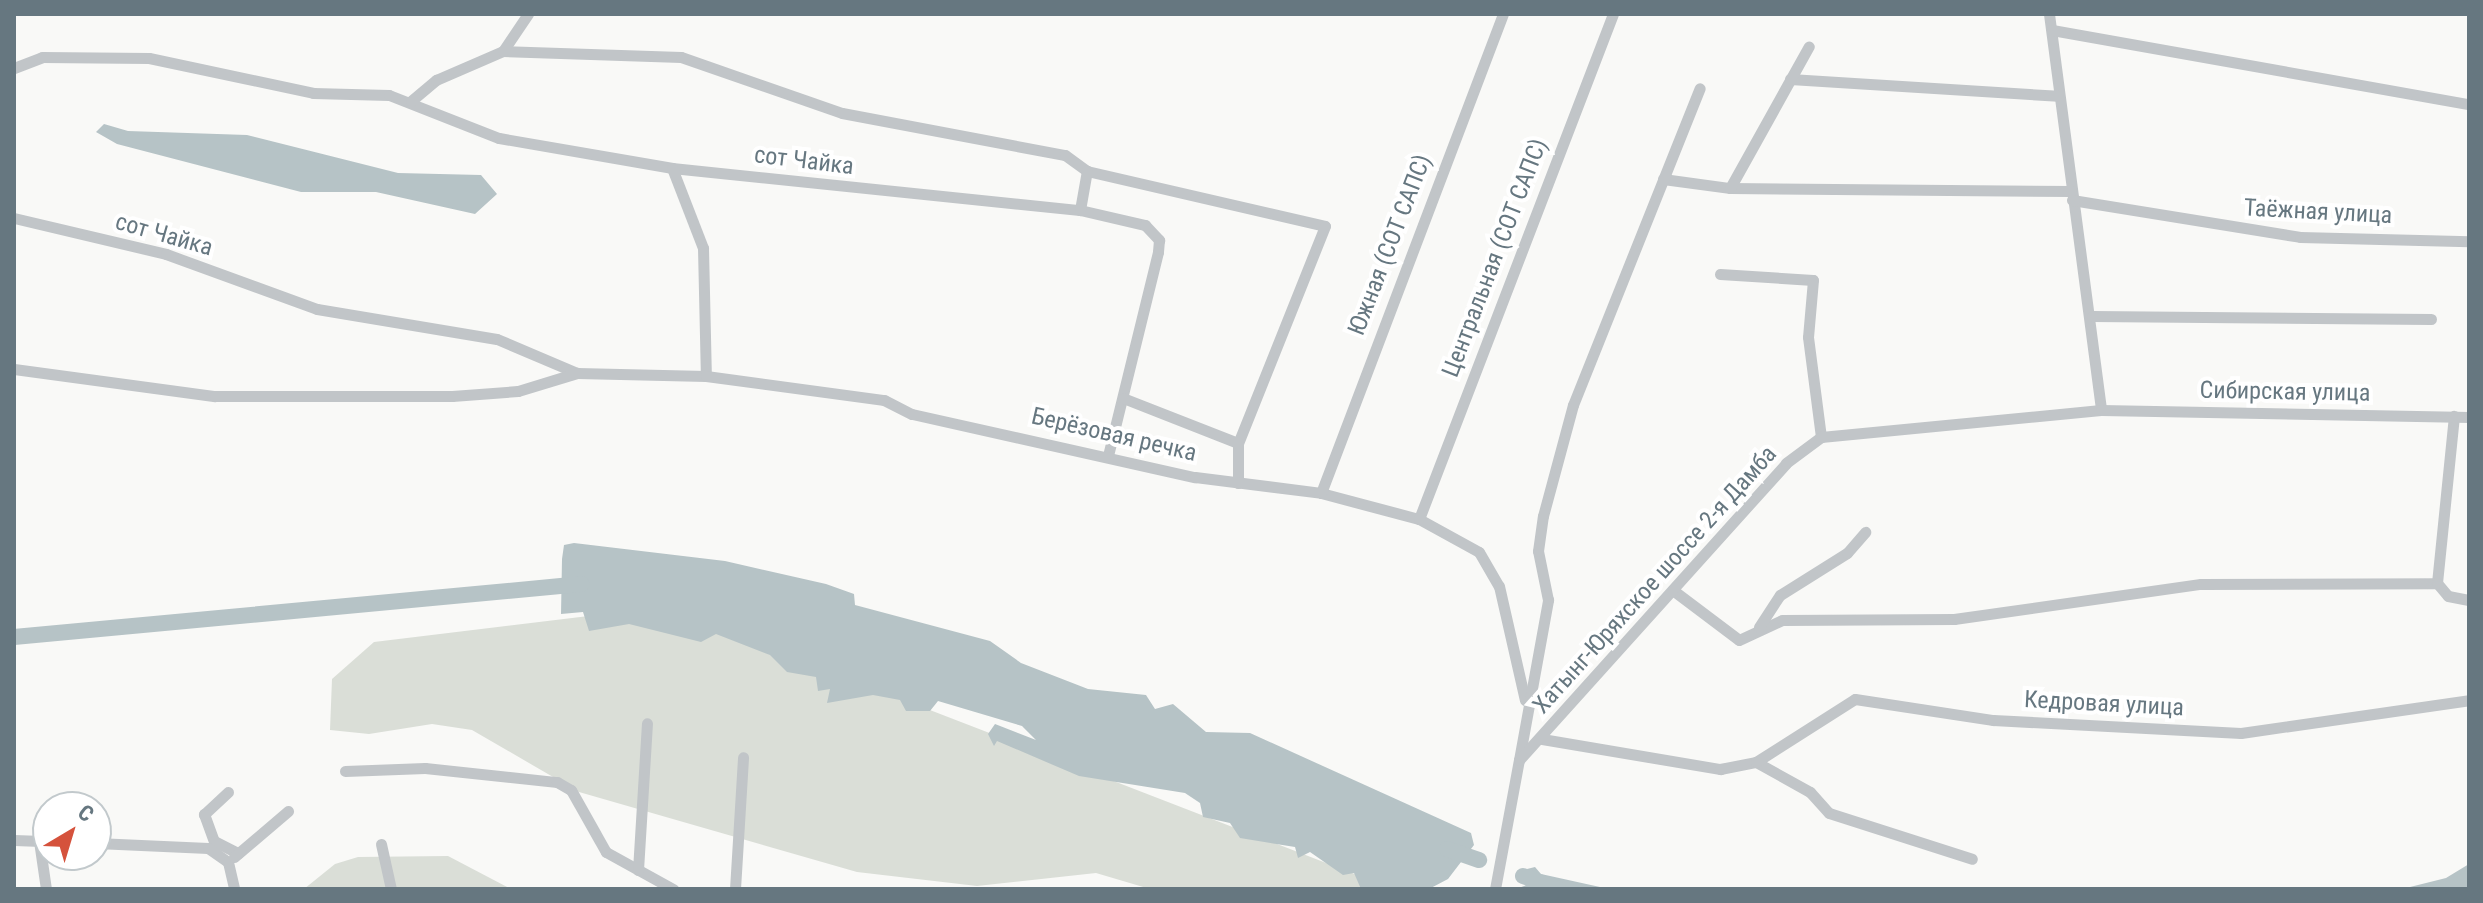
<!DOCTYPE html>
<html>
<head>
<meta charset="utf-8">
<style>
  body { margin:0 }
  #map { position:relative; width:2483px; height:903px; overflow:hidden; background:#f9f9f7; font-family:"Roboto Condensed",sans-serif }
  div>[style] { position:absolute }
  .green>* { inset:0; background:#daded7 }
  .water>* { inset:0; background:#b6c3c6 }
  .river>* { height:16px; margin:-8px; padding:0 8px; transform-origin:8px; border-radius:8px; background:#b6c3c6 }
  .minor>* { height:11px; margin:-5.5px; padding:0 5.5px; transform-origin:5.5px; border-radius:5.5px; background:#c1c5c8 }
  span { translate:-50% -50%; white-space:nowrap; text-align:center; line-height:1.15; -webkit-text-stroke:8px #fff; paint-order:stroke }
  .street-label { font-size:24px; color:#667780 }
  .frame { position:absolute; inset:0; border:16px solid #667780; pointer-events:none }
  .north { position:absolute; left:32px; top:791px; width:80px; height:80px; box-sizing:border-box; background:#fff; border:2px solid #c2c9cc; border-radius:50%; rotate:38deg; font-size:22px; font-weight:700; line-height:32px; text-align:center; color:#667780 }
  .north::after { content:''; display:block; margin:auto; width:28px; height:36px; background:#d5523c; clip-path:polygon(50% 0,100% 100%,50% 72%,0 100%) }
</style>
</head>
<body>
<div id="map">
  <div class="green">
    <div style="clip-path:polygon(663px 607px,1383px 885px,1384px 889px,1150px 889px,1096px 873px,977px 886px,857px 872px,579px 792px,472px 730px,432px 724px,369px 734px,330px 730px,332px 679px,374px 642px)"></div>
    <div style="clip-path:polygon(448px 856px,511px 889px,304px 889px,335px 864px,358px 857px)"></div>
  </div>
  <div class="water">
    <div style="clip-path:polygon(104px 124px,128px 131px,247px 135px,398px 173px,481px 175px,497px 194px,475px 214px,376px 192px,301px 192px,117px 144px,96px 132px)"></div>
    <div style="clip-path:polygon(574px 543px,725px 561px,826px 584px,854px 594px,855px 605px,990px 641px,1021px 663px,1088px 689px,1146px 695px,1155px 709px,1173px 704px,1206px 732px,1250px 733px,1471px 833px,1474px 845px,1448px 879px,1429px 889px,1361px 889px,1354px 873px,1343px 875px,1310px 852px,1298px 858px,1295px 847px,1240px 838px,1230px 823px,1203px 817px,1200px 803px,1185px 793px,1079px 776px,997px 741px,994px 746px,988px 734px,995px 724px,1036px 740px,1022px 726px,938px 701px,930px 711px,906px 711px,900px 700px,873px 695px,827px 703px,830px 689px,818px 691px,816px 677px,787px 672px,770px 655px,716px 634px,701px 642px,629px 624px,589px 631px,583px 612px,561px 614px,562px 559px,564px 545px)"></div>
    <div style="clip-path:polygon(2469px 864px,2469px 889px,2402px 889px,2446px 878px)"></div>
    <div style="clip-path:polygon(1535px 867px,1541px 874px,1609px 889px,1516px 889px,1529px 884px,1527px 869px)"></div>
  </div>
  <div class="river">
    <div style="left:14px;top:637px;width:570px;rotate:-5.33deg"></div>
    <div style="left:1447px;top:849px;width:34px;rotate:19deg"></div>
    <div style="left:1523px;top:876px;width:37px;rotate:20deg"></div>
  </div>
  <div class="minor">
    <div style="left:2049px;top:14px;width:399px;rotate:82.5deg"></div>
    <div style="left:2052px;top:30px;width:424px;rotate:10.1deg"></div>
    <div style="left:503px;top:51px;width:178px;rotate:1.9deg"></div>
    <div style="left:681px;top:57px;width:170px;rotate:19.2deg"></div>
    <div style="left:842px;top:113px;width:227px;rotate:10.7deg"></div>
    <div style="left:1065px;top:155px;width:27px;rotate:36deg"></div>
    <div style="left:1087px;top:171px;width:244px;rotate:13deg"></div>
    <div style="left:1325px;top:226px;width:234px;rotate:111.8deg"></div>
    <div style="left:1238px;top:443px;width:40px;rotate:90deg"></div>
    <div style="left:14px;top:68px;width:30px;rotate:-21deg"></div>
    <div style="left:42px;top:57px;width:107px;rotate:0.5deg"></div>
    <div style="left:149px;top:58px;width:168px;rotate:12deg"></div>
    <div style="left:313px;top:93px;width:76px;rotate:1.5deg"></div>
    <div style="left:389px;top:95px;width:118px;rotate:21.4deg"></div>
    <div style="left:499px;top:138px;width:176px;rotate:9.8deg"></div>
    <div style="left:672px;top:168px;width:410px;rotate:5.9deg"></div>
    <div style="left:1080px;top:210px;width:67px;rotate:13deg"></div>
    <div style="left:1145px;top:225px;width:21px;rotate:47deg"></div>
    <div style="left:1159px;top:240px;width:12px;rotate:95deg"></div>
    <div style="left:1158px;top:252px;width:209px;rotate:103.8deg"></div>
    <div style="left:1790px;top:79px;width:268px;rotate:3.6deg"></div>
    <div style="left:411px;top:101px;width:33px;rotate:-40deg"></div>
    <div style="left:436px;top:80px;width:73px;rotate:-23.4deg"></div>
    <div style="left:503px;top:51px;width:45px;rotate:-56deg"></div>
    <div style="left:672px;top:168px;width:86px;rotate:68.8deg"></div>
    <div style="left:703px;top:248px;width:128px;rotate:88.7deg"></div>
    <div style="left:1663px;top:179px;width:68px;rotate:7.7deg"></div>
    <div style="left:1730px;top:188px;width:341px;rotate:0.5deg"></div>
    <div style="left:1730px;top:188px;width:162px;rotate:-60.9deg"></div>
    <div style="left:2072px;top:200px;width:231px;rotate:9.2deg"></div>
    <div style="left:2300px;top:237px;width:169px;rotate:1.4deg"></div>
    <div style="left:1080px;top:210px;width:40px;rotate:-80deg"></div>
    <div style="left:14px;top:218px;width:156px;rotate:13.3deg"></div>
    <div style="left:166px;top:254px;width:161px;rotate:20deg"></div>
    <div style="left:317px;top:309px;width:182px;rotate:9.5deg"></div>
    <div style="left:497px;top:339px;width:87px;rotate:23deg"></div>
    <div style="left:1720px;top:274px;width:93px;rotate:3.7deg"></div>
    <div style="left:1813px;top:280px;width:57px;rotate:95deg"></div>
    <div style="left:1808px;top:337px;width:101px;rotate:82.6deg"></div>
    <div style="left:2092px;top:316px;width:339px;rotate:0.5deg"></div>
    <div style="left:14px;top:369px;width:203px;rotate:7.7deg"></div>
    <div style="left:215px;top:396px;width:237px"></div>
    <div style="left:452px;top:396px;width:66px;rotate:-4.3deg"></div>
    <div style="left:518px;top:391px;width:62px;rotate:-17deg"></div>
    <div style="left:577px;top:373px;width:129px;rotate:1.3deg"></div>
    <div style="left:706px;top:376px;width:180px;rotate:7.7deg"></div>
    <div style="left:884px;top:400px;width:31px;rotate:27deg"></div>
    <div style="left:912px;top:414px;width:290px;rotate:12.6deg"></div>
    <div style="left:1195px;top:477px;width:127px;rotate:7.2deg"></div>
    <div style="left:1321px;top:493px;width:101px;rotate:14.9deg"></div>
    <div style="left:1419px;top:519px;width:68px;rotate:28.8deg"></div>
    <div style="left:1479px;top:552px;width:39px;rotate:60deg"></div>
    <div style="left:1499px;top:586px;width:117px;rotate:77.2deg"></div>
    <div style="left:1123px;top:398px;width:123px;rotate:21.4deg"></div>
    <div style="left:1321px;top:493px;width:512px;rotate:-69.2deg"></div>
    <div style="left:1419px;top:519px;width:541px;rotate:-68.99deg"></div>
    <div style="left:2437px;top:583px;width:168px;rotate:-84.2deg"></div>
    <div style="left:1674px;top:591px;width:81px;rotate:37deg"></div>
    <div style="left:1739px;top:640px;width:47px;rotate:-24.9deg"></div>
    <div style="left:1782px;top:620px;width:172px;rotate:-0.3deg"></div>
    <div style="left:1954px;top:619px;width:249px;rotate:-8.1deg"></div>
    <div style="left:2201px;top:584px;width:236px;rotate:-0.2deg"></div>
    <div style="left:2437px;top:583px;width:17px;rotate:50deg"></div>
    <div style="left:2448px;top:596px;width:21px;rotate:11deg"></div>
    <div style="left:1759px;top:627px;width:38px;rotate:-57deg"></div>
    <div style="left:1780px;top:595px;width:79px;rotate:-32.1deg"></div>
    <div style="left:1847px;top:553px;width:28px;rotate:-49deg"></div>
    <div style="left:1542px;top:739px;width:181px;rotate:9.6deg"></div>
    <div style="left:1720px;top:769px;width:37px;rotate:-11deg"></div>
    <div style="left:1756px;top:762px;width:62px;rotate:29.1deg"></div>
    <div style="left:1810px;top:792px;width:28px;rotate:48deg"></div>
    <div style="left:1829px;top:813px;width:150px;rotate:17.8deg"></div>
    <div style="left:1519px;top:760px;width:163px;rotate:-79.7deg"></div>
    <div style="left:1548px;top:600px;width:50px;rotate:-101.5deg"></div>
    <div style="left:1538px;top:551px;width:35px;rotate:-82deg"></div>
    <div style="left:1543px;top:516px;width:115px;rotate:-74.9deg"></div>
    <div style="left:1573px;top:405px;width:341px;rotate:-68.2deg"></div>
    <div style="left:1756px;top:762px;width:117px;rotate:-32.5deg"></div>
    <div style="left:1855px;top:699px;width:140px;rotate:8.7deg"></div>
    <div style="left:1993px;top:720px;width:248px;rotate:3deg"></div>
    <div style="left:2241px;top:733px;width:230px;rotate:-8.2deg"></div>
    <div style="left:345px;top:771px;width:80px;rotate:-2.1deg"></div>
    <div style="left:425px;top:768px;width:133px;rotate:6.1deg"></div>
    <div style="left:557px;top:782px;width:16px;rotate:30deg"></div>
    <div style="left:571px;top:790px;width:71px;rotate:60.6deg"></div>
    <div style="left:606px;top:852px;width:77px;rotate:28.9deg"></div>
    <div style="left:228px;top:792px;width:33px;rotate:137deg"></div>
    <div style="left:204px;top:814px;width:29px;rotate:70deg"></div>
    <div style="left:214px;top:841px;width:27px;rotate:27deg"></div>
    <div style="left:14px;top:840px;width:34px;rotate:2deg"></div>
    <div style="left:39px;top:841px;width:49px;rotate:81.7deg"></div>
    <div style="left:96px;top:843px;width:112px;rotate:2.6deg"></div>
    <div style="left:208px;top:848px;width:24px;rotate:35deg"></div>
    <div style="left:228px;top:862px;width:28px;rotate:77deg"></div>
    <div style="left:381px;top:844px;width:46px;rotate:77.5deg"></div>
    <div style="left:234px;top:857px;width:71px;rotate:-40.4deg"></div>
    <div style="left:638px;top:870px;width:147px;rotate:-86.5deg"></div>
    <div style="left:735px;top:889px;width:132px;rotate:-86.5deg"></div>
    <div style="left:1495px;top:889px;width:131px;rotate:-79.5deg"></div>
    <div style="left:1519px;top:760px;width:399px;rotate:-48deg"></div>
    <div style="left:1786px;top:463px;width:44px;rotate:-36.6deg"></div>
    <div style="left:1821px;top:437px;width:281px;rotate:-5.5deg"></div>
    <div style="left:2101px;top:410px;width:368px;rotate:1.1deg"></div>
  </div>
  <div class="street-label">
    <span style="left:804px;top:161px;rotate:7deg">сот Чайка</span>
    <span style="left:2318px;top:212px;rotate:3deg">Таёжная улица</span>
    <span style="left:164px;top:235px;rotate:16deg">сот Чайка</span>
    <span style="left:1390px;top:245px;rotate:-69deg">Южная (СОТ САПС)</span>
    <span style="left:1495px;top:258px;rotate:-69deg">Центральная (СОТ САПС)</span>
    <span style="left:2285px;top:392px;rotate:1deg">Сибирская улица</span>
    <span style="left:1114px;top:435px;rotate:13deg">Берёзовая речка</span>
    <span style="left:1655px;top:580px;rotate:-48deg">Хатынг-Юряхское шоссе 2-я Дамба</span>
    <span style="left:2104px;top:704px;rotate:3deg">Кедровая улица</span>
  </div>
  <div class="frame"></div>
  <div class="north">С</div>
</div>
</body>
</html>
